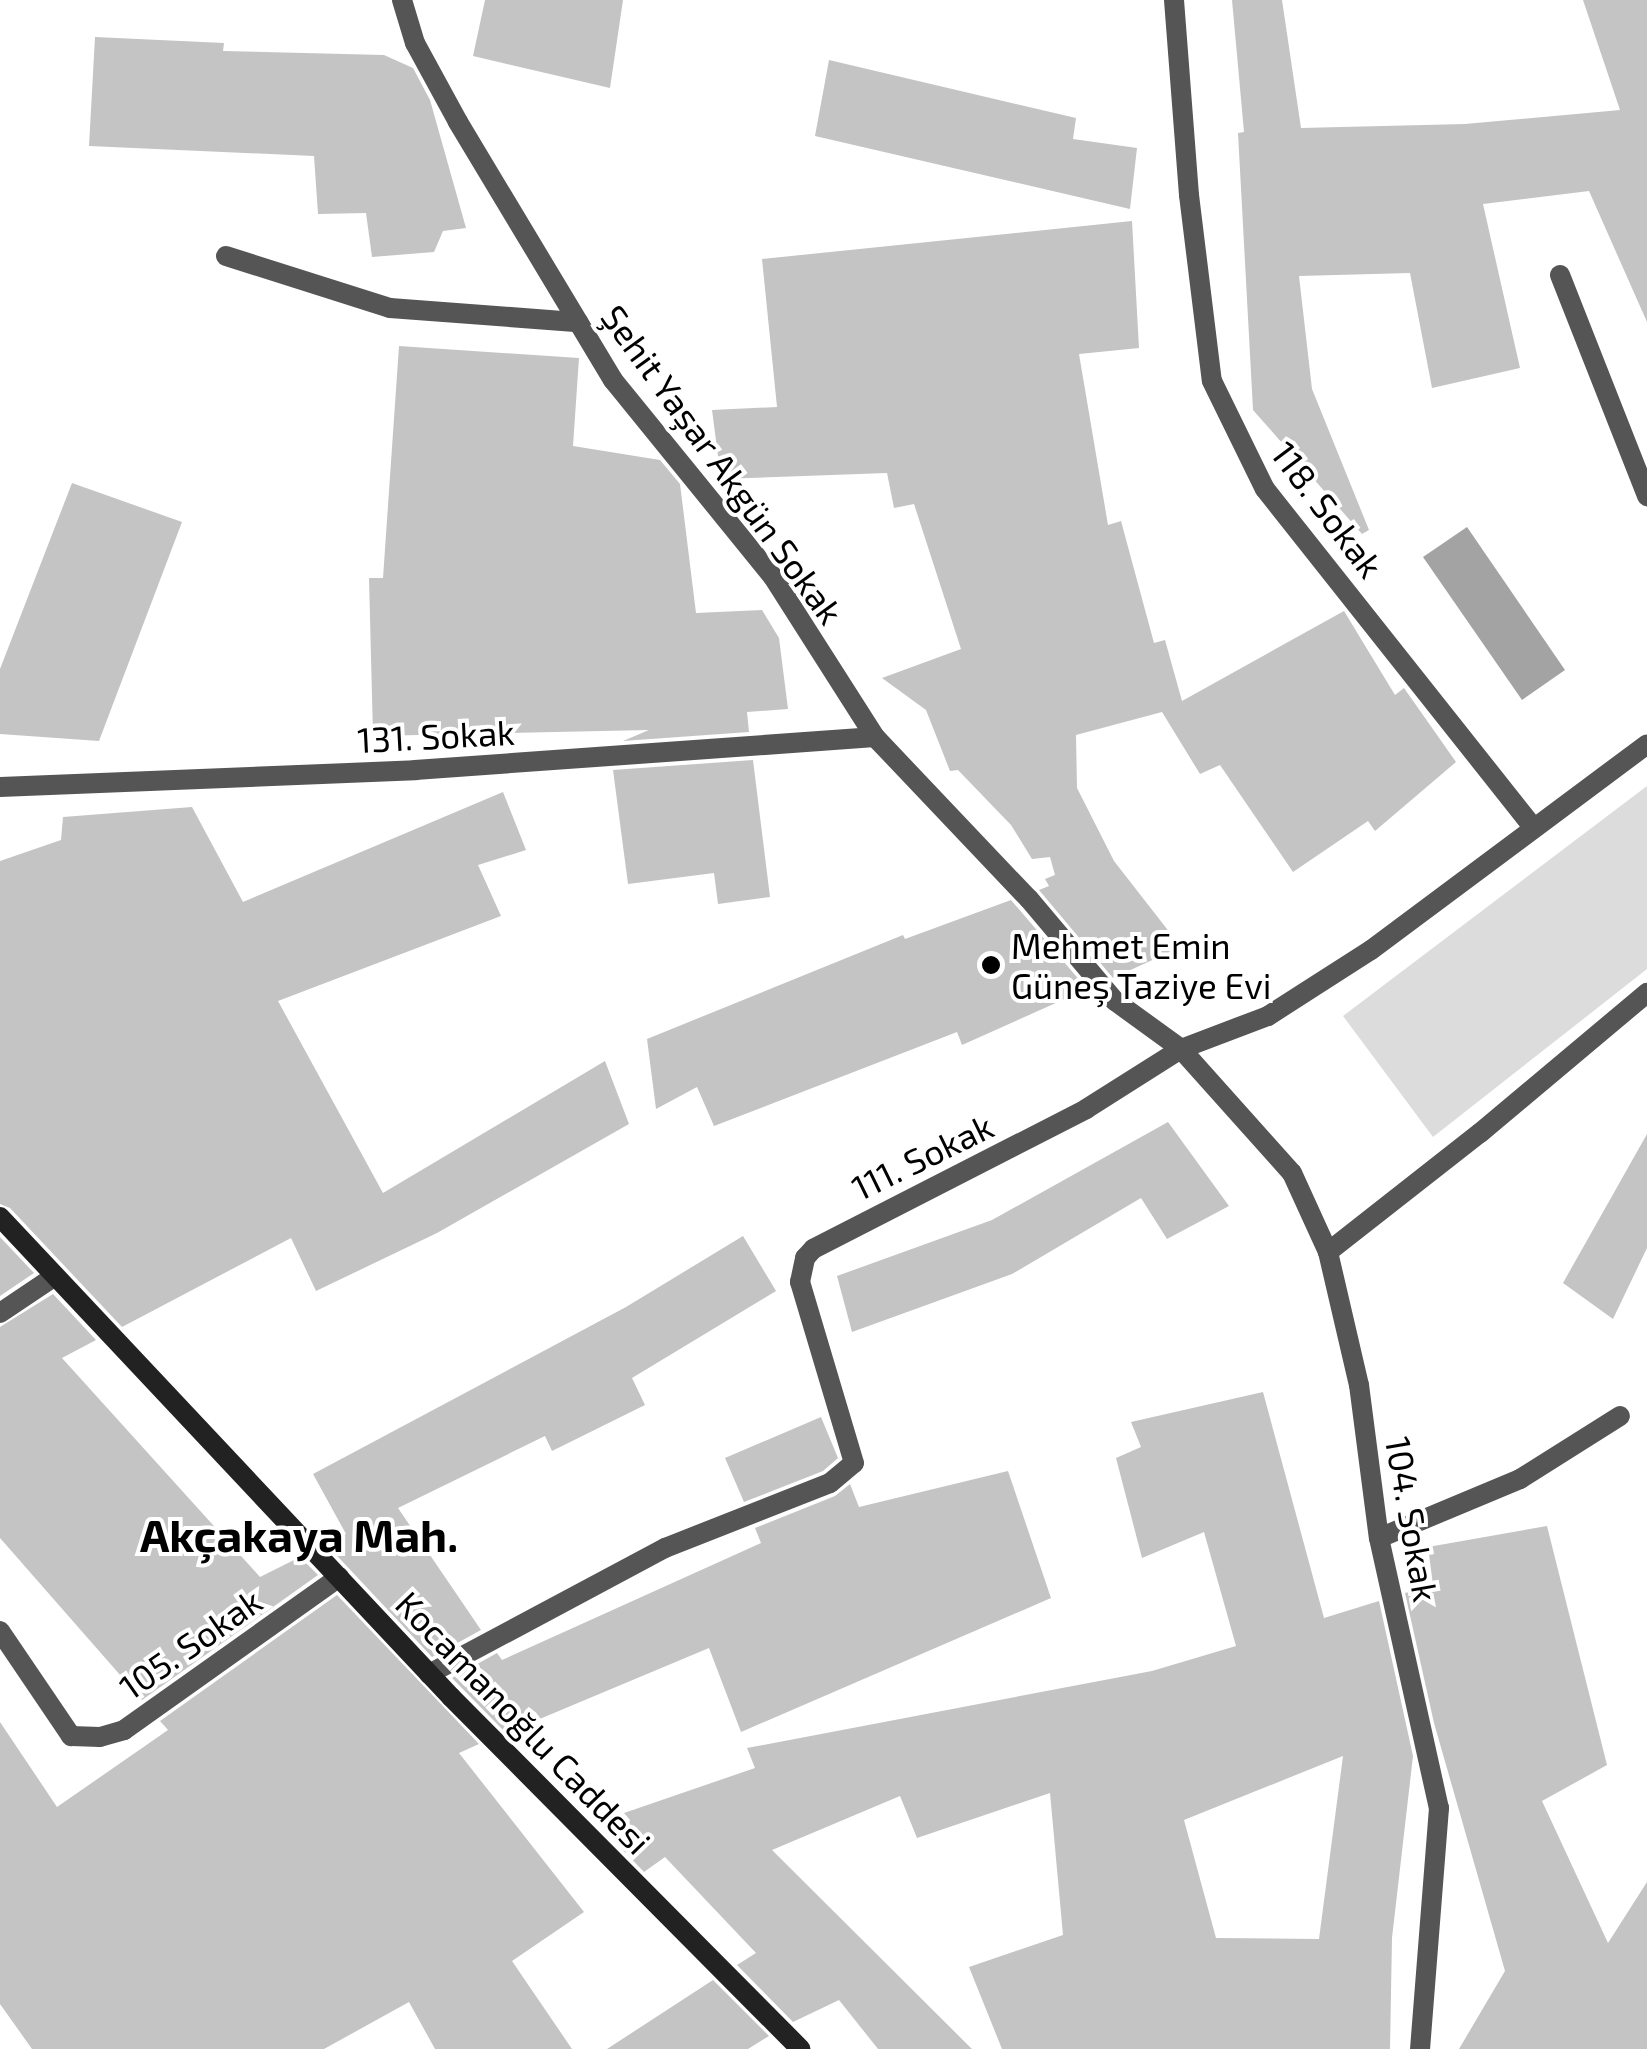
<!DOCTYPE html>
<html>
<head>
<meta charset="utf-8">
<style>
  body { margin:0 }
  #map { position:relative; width:1647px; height:2049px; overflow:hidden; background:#fff; font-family:"Exo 2",sans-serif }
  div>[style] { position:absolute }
  .green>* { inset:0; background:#dcdcdc }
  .water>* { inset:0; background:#a3a3a3 }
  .building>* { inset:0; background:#c4c4c4 }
  .street>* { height:20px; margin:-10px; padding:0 10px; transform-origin:10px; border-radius:10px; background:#555 }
  .secondary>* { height:20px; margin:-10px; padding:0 10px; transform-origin:10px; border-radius:10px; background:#222 }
  .dots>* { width:28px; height:28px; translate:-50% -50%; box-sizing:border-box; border:5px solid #fff; border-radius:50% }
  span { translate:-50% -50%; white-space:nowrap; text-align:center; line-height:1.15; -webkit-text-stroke:8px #fff; paint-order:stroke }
  .street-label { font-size:35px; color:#000 }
  .poi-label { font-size:35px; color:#000 }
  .left { translate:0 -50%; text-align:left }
  .district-label { font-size:45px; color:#000; font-weight:700 }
</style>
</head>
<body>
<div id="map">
  <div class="green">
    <div style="clip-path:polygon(1647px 786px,1647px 969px,1433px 1137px,1343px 1016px)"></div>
  </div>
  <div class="water">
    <div style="clip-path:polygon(1467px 527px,1565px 670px,1522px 700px,1423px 557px)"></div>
  </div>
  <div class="building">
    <div style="clip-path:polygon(485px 0,623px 0,610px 88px,473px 56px)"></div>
    <div style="clip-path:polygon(1232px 0,1282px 0,1301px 128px,1465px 124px,1620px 110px,1583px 0,1647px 0,1647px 322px,1589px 191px,1483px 204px,1520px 368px,1432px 388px,1410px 273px,1299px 276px,1312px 389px,1369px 530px,1362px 534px,1253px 410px,1238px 133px,1244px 132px)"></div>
    <div style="clip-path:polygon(95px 37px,224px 43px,223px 51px,384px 55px,413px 68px,430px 100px,466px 228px,443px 231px,434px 252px,372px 257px,366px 213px,318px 214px,314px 156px,89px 146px)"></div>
    <div style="clip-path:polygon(829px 60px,1076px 118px,1073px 139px,1137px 148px,1130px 209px,815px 136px)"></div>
    <div style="clip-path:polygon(1132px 221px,1139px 348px,1079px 354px,1108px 525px,1121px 521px,1154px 643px,1165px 640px,1182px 701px,1344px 611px,1395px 695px,1404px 688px,1456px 762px,1375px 831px,1368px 821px,1293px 872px,1220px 765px,1200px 774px,1162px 712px,1076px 735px,1077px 788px,1114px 861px,1181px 947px,1113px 978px,1039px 890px,1049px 886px,1045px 879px,1055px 875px,1050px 857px,1032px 859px,1011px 825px,958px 770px,950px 771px,926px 710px,882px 678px,961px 649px,914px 504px,894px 508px,887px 473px,721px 479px,712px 410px,777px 407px,762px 259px)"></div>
    <div style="clip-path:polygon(399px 346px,579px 358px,573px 446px,660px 460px,680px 484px,696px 613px,762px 610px,779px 638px,788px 709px,747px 712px,749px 732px,623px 741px,649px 730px,373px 736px,369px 578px,383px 578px)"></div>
    <div style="clip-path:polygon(72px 483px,182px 522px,99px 741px,0 734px,0 669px)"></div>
    <div style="clip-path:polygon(753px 760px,770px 897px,718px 904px,714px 873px,628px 884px,613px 770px)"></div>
    <div style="clip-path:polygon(503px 792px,526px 850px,478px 865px,501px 916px,278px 1001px,383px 1193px,605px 1061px,629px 1124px,437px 1233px,316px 1291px,291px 1238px,122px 1327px,10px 1208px,0 1204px,0 861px,61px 840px,63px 817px,192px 807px,243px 902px)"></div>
    <div style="clip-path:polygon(1011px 900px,1087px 989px,962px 1045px,957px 1032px,714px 1126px,697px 1087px,656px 1109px,647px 1039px,903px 935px,905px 939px)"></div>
    <div style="clip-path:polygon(1168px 1122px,1229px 1206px,1167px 1239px,1141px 1198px,1012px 1274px,852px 1332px,837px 1276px,992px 1220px)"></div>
    <div style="clip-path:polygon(1647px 1134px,1647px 1248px,1613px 1319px,1563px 1283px)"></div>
    <div style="clip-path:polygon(743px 1236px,776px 1291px,632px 1378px,645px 1405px,552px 1451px,545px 1436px,398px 1508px,481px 1630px,432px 1657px,326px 1544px,346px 1534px,313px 1474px,626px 1307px)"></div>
    <div style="clip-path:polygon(0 1237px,34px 1273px,0 1296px)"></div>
    <div style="clip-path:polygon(53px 1294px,96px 1340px,62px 1358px,260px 1577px,300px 1557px,318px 1575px,142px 1700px,0 1538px,0 1327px)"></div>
    <div style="clip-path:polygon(evenodd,1263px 1392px,1324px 1618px,1379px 1601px,1413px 1756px,1392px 1938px,1390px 2049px,1002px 2049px,969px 1967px,1063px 1935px,1050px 1793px,917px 1838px,900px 1796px,772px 1850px,972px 2049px,878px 2049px,839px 2000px,793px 2022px,737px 1965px,756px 1953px,665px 1857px,644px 1872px,620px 1847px,630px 1820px,624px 1813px,755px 1768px,747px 1748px,1152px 1671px,1236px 1646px,1204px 1532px,1142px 1558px,1116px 1458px,1141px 1447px,1131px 1422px,1263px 1392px,1343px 1756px,1319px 1939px,1216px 1938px,1184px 1820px,1343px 1756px)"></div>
    <div style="clip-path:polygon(821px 1417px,838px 1458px,823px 1471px,744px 1502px,725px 1458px)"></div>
    <div style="clip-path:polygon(1008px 1471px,1051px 1598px,741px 1732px,709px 1648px,506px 1733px,452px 1678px,497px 1653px,502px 1660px,761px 1543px,755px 1528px,835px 1496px,850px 1484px,859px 1507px)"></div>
    <div style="clip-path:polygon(1547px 1526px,1607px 1765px,1542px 1801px,1608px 1943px,1647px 1882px,1647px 2049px,1459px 2049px,1505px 1971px,1434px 1723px,1405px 1593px,1433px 1585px,1428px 1547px)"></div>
    <div style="clip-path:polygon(337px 1595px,479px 1744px,459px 1753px,584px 1912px,512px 1961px,572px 2049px,435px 2049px,409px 2002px,324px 2049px,32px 2049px,0 2004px,0 1722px,57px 1807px,168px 1730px,160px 1721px)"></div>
    <div style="clip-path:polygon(713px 1980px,769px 2036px,748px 2049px,607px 2049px)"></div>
  </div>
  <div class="street">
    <div style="left:402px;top:0;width:45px;rotate:73.2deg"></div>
    <div style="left:415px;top:43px;width:90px;rotate:61.4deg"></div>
    <div style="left:458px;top:122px;width:301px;rotate:59deg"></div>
    <div style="left:613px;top:380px;width:254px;rotate:50.9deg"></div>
    <div style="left:773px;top:577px;width:190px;rotate:57.5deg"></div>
    <div style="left:875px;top:737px;width:224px;rotate:46.5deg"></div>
    <div style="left:1029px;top:899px;width:133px;rotate:49.9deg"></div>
    <div style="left:1115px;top:1001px;width:82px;rotate:36deg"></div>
    <div style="left:1181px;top:1049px;width:166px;rotate:48.2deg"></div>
    <div style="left:1292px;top:1173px;width:87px;rotate:65.5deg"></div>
    <div style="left:1328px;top:1252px;width:137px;rotate:76.9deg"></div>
    <div style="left:1359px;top:1385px;width:154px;rotate:82.6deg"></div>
    <div style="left:1379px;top:1538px;width:277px;rotate:77.5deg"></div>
    <div style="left:1439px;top:1808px;width:242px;rotate:94.5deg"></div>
    <div style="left:1174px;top:0;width:196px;rotate:85.6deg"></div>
    <div style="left:1189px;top:195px;width:187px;rotate:83deg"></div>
    <div style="left:1212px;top:381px;width:120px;rotate:63.9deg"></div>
    <div style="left:1265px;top:489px;width:431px;rotate:51.6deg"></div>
    <div style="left:226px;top:256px;width:172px;rotate:17.6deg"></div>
    <div style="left:390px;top:308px;width:189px;rotate:4.3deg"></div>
    <div style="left:1560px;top:275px;width:238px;rotate:68.5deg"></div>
    <div style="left:0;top:787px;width:415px;rotate:-2.3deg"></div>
    <div style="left:415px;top:770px;width:461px;rotate:-4.1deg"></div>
    <div style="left:1328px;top:1252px;width:193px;rotate:-38.1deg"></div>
    <div style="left:1480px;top:1133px;width:218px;rotate:-40deg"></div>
    <div style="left:0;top:1313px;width:66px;rotate:-33.9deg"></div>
    <div style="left:1379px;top:1538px;width:153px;rotate:-22.7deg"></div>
    <div style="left:1520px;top:1479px;width:118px;rotate:-32.2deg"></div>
    <div style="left:0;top:1631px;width:127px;rotate:55.9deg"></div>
    <div style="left:71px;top:1736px;width:29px;rotate:2deg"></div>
    <div style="left:100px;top:1737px;width:25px;rotate:-16deg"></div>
    <div style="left:124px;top:1730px;width:264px;rotate:-35.4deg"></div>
    <div style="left:429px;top:1674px;width:268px;rotate:-28.1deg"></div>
    <div style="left:665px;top:1548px;width:177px;rotate:-21.5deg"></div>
    <div style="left:830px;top:1483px;width:31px;rotate:-40deg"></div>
    <div style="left:854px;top:1463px;width:189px;rotate:-106.6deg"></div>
    <div style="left:800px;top:1282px;width:25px;rotate:-78deg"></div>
    <div style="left:805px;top:1258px;width:12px;rotate:-48deg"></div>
    <div style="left:813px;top:1249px;width:307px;rotate:-27.1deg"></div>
    <div style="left:1086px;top:1109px;width:112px;rotate:-32.3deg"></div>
    <div style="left:1181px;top:1049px;width:93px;rotate:-20.8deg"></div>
    <div style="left:1268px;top:1016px;width:122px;rotate:-32.7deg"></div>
    <div style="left:1371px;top:950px;width:344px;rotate:-36.7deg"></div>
  </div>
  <div class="secondary">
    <div style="left:0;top:1217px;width:659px;rotate:46.78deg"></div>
    <div style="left:451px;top:1697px;width:496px;rotate:45.2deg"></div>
  </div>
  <div class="dots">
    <div style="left:991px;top:965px;background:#000"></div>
  </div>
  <div class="street-label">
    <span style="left:723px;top:464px;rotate:54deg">Şehit Yaşar Akgün Sokak</span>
    <span style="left:1328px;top:509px;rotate:53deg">118. Sokak</span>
    <span style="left:436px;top:735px;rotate:-3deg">131. Sokak</span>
    <span style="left:922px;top:1156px;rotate:-26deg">111. Sokak</span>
    <span style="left:1413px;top:1519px;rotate:80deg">104. Sokak</span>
    <span style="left:190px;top:1643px;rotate:-35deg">105. Sokak</span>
    <span style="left:524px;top:1722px;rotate:46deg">Kocamanoğlu Caddesi</span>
  </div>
  <div class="poi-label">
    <span class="left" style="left:1011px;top:965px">Mehmet Emin<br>Güneş Taziye Evi</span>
  </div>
  <div class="district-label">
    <span style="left:299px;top:1535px">Akçakaya Mah.</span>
  </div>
</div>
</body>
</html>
